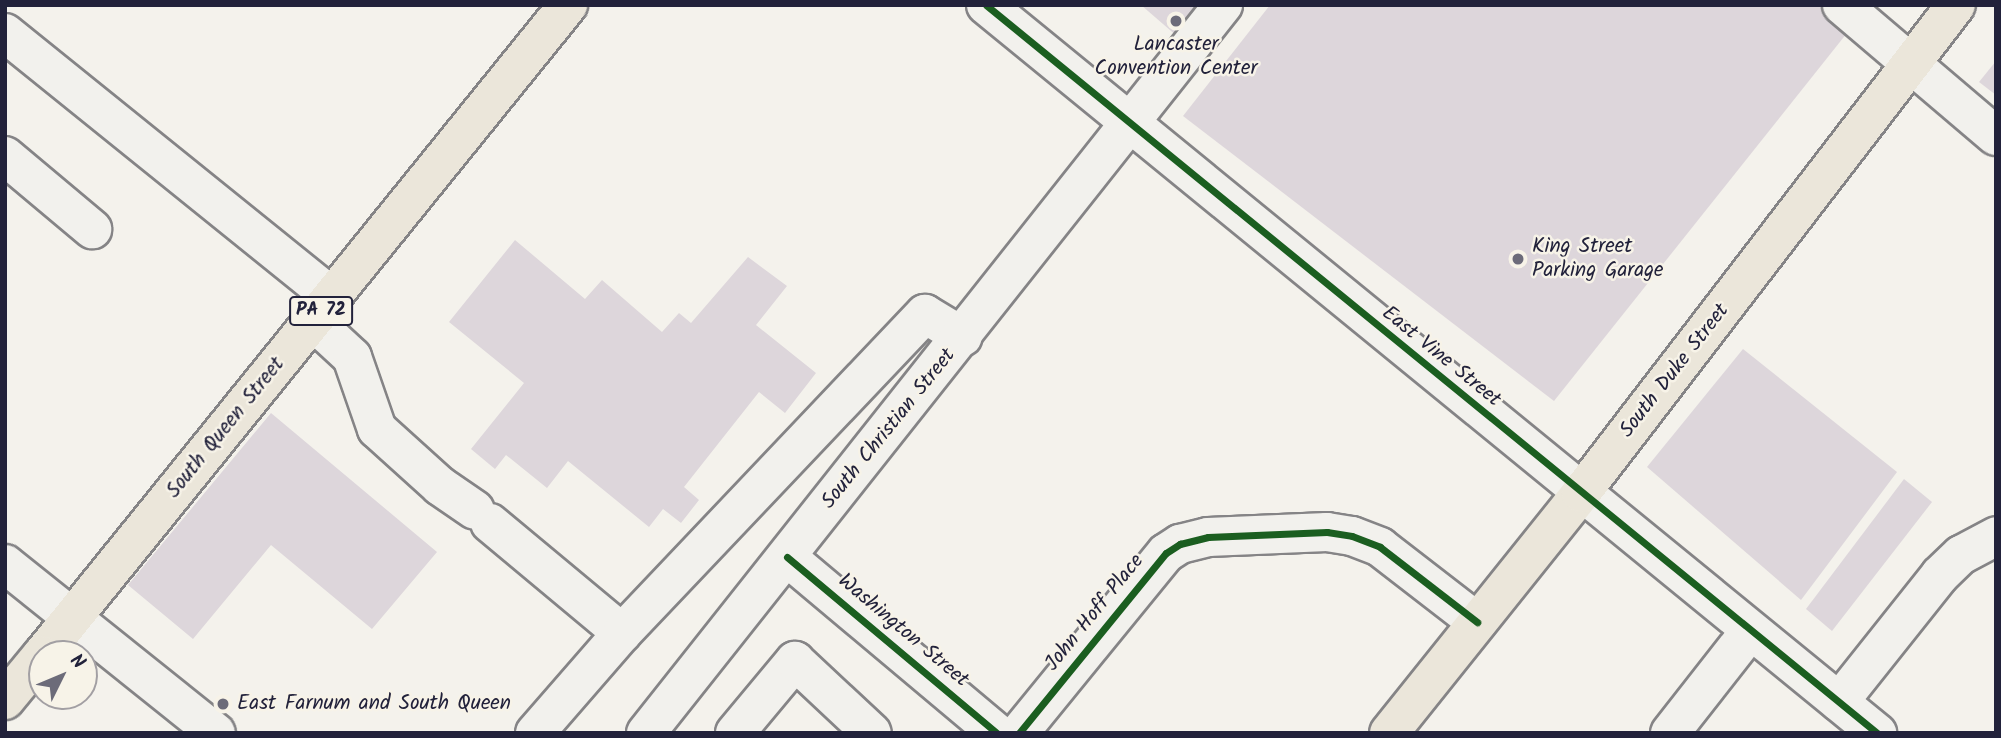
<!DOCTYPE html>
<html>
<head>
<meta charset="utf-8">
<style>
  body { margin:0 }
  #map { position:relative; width:2001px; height:738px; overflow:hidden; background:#f4f2ec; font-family:Kalam,sans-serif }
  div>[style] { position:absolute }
  .building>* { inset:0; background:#ddd6db }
  .roads { filter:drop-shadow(2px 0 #858486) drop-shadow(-2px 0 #858486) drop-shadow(0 2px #858486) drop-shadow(0 -2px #858486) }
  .minor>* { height:38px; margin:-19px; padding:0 19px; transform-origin:19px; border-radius:19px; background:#f2f1ed }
  .major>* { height:38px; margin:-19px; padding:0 19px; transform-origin:19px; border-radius:19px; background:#ebe6da }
  .cycleway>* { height:7px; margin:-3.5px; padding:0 3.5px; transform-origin:3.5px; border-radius:3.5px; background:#1b5e20 }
  .dots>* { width:19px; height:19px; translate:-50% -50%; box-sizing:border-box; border:4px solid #f7f3e8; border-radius:50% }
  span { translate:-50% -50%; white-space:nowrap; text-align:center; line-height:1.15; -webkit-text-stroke:5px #f7f3e8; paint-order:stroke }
  .shield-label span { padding:2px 5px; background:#f7f3e8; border:2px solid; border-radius:5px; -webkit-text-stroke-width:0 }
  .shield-label { font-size:19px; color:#22223b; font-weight:700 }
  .poi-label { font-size:21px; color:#22223b }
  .left { translate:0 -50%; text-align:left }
  .street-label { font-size:21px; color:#22223b }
  .frame { position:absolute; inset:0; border:7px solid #22223b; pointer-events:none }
  .north { position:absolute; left:28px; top:640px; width:70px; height:70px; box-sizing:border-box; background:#f7f3e8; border:2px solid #a29fa3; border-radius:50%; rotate:47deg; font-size:19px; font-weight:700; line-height:28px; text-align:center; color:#22223b }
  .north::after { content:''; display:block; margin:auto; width:24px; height:32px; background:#6c6b79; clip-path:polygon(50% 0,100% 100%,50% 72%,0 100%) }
</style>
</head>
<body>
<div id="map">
  <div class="building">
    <div style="clip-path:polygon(1141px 5px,1209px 5px,1178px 37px)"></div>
    <div style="clip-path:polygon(1270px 5px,1821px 5px,1851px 28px,1554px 401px,1183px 116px)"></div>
    <div style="clip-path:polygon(1996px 61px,1996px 95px,1979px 82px)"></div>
    <div style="clip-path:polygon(515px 240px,585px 299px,602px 280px,662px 332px,679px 313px,691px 323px,748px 257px,787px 286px,756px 325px,816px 373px,785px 413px,759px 392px,684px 487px,699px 500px,681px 523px,663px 509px,649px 527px,568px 461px,547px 488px,506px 455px,495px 469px,471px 449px,524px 383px,449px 322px)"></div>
    <div style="clip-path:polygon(1743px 349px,1897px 472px,1801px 600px,1647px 467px)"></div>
    <div style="clip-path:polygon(271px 413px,437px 552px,372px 629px,271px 545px,193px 639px,128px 585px)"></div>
    <div style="clip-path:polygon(1904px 479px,1932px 502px,1832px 631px,1806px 609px)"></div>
  </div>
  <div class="roads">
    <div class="minor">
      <div style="left:986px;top:5px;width:1151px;rotate:39.25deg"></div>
      <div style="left:1842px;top:5px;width:202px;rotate:40.4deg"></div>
      <div style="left:5px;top:33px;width:420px;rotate:38.9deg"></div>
      <div style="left:5px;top:156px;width:114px;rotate:40deg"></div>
      <div style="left:313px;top:321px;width:53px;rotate:42.7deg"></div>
      <div style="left:352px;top:357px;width:76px;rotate:70.9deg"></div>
      <div style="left:377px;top:429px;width:85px;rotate:42.1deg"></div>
      <div style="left:440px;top:486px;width:42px;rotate:34.4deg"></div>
      <div style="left:490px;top:523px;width:172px;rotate:39.8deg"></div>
      <div style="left:787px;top:557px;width:274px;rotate:40deg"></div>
      <div style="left:5px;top:564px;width:270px;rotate:38.7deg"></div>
      <div style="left:1839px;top:702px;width:162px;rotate:-51.5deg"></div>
      <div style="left:1940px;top:575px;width:29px;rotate:-44deg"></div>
      <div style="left:1961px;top:555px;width:40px;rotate:-28deg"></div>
      <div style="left:535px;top:733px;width:133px;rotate:-49deg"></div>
      <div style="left:622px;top:633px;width:440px;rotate:-46.5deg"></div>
      <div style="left:925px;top:314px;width:44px;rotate:31.2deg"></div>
      <div style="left:646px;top:733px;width:929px;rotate:-51.6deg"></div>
      <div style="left:735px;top:733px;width:94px;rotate:-50.2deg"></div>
      <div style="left:795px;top:661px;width:105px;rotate:43.1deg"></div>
      <div style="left:1019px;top:733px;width:232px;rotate:-50.8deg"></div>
      <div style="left:1166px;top:553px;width:17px;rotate:-33deg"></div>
      <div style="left:1180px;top:544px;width:29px;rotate:-14deg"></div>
      <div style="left:1208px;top:537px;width:119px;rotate:-2.4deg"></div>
      <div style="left:1327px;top:532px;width:25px;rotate:9deg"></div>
      <div style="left:1352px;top:536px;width:30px;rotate:21deg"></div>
      <div style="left:1380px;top:547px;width:123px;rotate:37.7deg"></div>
      <div style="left:1670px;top:733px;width:130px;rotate:-51.9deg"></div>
    </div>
    <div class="major">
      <div style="left:43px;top:654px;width:835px;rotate:-51.03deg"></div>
      <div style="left:5px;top:700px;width:58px;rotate:-50.6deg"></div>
      <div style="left:1389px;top:733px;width:307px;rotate:-51.3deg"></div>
      <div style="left:1581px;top:493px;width:615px;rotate:-52.46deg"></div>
    </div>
  </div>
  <div class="cycleway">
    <div style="left:986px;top:5px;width:1151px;rotate:39.25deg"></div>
    <div style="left:787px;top:557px;width:274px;rotate:40deg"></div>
    <div style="left:1019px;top:733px;width:232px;rotate:-50.8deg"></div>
    <div style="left:1166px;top:553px;width:17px;rotate:-33deg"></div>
    <div style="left:1180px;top:544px;width:29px;rotate:-14deg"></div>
    <div style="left:1208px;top:537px;width:119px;rotate:-2.4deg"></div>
    <div style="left:1327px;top:532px;width:25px;rotate:9deg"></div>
    <div style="left:1352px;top:536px;width:30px;rotate:21deg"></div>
    <div style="left:1380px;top:547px;width:123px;rotate:37.7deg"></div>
  </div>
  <div class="dots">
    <div style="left:1176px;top:21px;background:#6c6b79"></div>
    <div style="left:1518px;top:259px;background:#6c6b79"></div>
    <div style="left:223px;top:704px;background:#6c6b79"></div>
  </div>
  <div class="shield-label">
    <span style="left:321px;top:311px">PA 72</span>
  </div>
  <div class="poi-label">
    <span style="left:1176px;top:57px">Lancaster<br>Convention Center</span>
    <span class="left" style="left:1532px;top:259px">King Street<br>Parking Garage</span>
    <span class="left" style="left:237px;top:704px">East Farnum and South Queen</span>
  </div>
  <div class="street-label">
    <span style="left:1441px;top:357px;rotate:39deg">East Vine Street</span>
    <span style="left:1675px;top:371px;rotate:-52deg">South Duke Street</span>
    <span style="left:226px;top:428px;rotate:-51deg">South Queen Street</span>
    <span style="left:889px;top:429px;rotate:-51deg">South Christian Street</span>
    <span style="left:1095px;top:613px;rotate:-51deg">John Hoff Place</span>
    <span style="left:903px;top:631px;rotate:40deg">Washington Street</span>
  </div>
  <div class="frame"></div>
  <div class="north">N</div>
</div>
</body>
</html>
